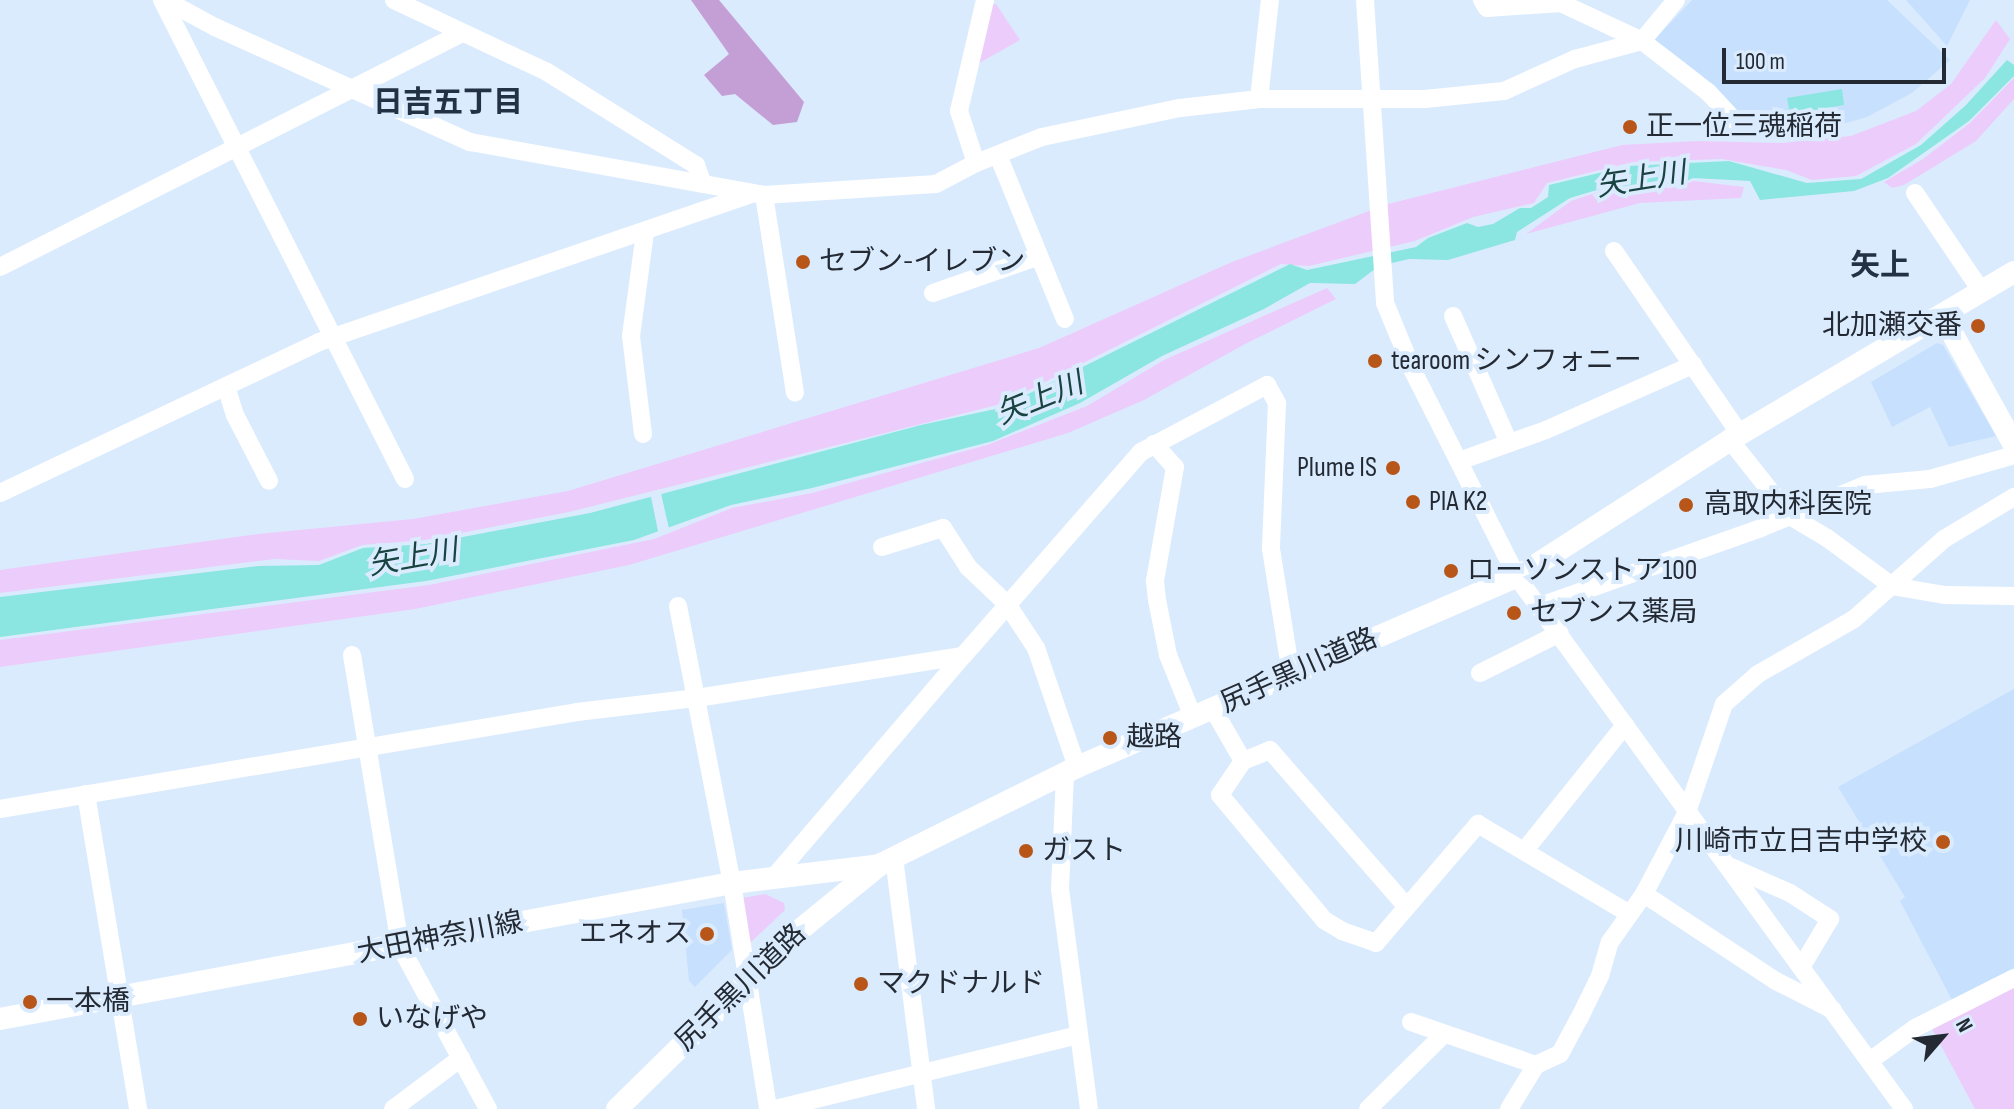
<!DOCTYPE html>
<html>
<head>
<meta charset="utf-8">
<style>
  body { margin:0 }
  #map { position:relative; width:2014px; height:1109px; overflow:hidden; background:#dbebfe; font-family:"Sofia Sans Condensed","Noto Sans JP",sans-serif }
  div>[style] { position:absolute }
  .built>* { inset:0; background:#c7e0fe }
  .green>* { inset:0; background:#ecccfb }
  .forest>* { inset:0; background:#c49fd6 }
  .water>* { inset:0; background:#8be5e0 }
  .pier>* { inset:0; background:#dbebfe }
  .minor>* { height:18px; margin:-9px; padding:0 9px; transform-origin:9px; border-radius:9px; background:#fff }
  .major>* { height:22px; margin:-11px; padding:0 11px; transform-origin:11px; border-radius:11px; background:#fff }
  .dots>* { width:22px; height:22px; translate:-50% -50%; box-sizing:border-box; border:4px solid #dbebfe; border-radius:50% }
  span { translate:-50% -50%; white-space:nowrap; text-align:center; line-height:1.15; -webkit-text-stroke:8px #dbebfe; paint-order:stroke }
  .poi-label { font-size:28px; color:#232a33 }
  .left { translate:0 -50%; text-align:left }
  .right { translate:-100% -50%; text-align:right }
  .street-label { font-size:28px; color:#232a33 }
  .neighbourhood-label { font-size:30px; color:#223244; font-weight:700 }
  .water-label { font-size:30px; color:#194341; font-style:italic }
  .north { position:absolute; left:1902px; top:997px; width:80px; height:80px; -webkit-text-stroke:6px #dbebfe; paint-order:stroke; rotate:62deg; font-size:22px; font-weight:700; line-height:32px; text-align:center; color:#232a33 }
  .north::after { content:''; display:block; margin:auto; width:28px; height:36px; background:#232a33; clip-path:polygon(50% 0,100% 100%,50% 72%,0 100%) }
  .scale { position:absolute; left:1722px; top:48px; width:224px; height:36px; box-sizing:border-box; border:4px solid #232a33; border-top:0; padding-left:10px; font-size:24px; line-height:28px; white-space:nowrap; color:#232a33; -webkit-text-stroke:6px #dbebfe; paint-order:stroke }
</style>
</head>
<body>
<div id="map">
  <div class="built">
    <div style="clip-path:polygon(1692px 0,1887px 0,1950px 60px,1912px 93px,1867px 117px,1825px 129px,1760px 132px,1714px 92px,1701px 75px,1665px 47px,1652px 42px)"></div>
    <div style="clip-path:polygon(1906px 0,1970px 0,1947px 46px)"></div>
    <div style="clip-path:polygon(1937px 343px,1943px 345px,1996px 436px,1949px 447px,1930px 407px,1892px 427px,1871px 382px)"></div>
    <div style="clip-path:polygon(2014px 689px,2014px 969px,1952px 1000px,1900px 901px,1905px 897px,1838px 787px)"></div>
    <div style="clip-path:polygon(724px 903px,732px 950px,695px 987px,689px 981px,682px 910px)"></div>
  </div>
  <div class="green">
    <div style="clip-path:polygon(996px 4px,1020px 40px,972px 67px,986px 6px)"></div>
    <div style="clip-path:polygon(1996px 20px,2010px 39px,1985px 78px,1916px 144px,1856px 176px,1812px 180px,1786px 170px,1722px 159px,1633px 162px,1547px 183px,1534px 203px,1473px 217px,1415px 241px,1309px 266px,1281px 264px,1001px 404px,569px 512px,425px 540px,362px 545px,319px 561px,275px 559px,0 593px,0 570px,258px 534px,413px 519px,568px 491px,1039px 348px,1232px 262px,1388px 204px,1622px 145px,1697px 141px,1782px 143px,1851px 136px,1916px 111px,1951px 84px)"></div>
    <div style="clip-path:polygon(2014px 78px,2014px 99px,1976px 141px,1904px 185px,1892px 188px,1884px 182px,1923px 159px,1970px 123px)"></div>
    <div style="clip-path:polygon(1694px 181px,1744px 187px,1741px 198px,1640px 203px,1526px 234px,1571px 201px,1607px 189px,1677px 187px)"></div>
    <div style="clip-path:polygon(1327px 288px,1336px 299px,1245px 344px,1144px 400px,1068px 433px,629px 565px,415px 609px,0 667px,0 640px,429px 585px,654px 539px,732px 508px,812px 493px,987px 445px,1087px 406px,1164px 360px)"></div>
    <div style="clip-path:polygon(765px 894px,784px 903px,785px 910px,750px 943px,742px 898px)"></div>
    <div style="clip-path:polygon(2014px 984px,2014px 1109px,1975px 1109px,1931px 1027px)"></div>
  </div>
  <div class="forest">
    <div style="clip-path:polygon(691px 0,719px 0,804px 102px,797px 122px,773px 125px,735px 94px,722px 96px,704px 75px,729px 54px)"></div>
  </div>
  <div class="water">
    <div style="clip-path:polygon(2007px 60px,2014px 65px,2014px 76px,1969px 121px,1888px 178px,1854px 191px,1760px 200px,1750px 181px,1693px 178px,1680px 184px,1607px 187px,1570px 198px,1517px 232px,1515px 240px,1448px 260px,1409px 259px,1379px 266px,1355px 284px,1310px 283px,1264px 309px,1162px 356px,1080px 403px,993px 441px,812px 488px,731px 505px,634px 540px,426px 581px,0 637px,0 597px,258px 566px,319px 565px,363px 548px,426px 544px,590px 513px,921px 425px,1000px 408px,1290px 264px,1307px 270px,1416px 247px,1428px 238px,1467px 223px,1478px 227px,1493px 224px,1520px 208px,1531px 208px,1548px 197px,1549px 185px,1628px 166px,1729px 161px,1807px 183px,1861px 179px,1921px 145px,1966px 105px)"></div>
    <div style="clip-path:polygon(1842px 89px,1844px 105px,1790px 114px,1787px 98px)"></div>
  </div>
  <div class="pier">
    <div style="clip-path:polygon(660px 489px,670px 533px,659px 536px,650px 492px)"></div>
  </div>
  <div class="minor">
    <div style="left:162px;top:0;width:537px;rotate:63.1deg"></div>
    <div style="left:165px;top:0;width:57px;rotate:28.4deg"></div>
    <div style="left:215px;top:27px;width:280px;rotate:24.3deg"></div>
    <div style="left:470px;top:142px;width:299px;rotate:10.2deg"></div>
    <div style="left:764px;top:195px;width:172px;rotate:-3.7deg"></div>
    <div style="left:936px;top:184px;width:45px;rotate:-27.7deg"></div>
    <div style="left:976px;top:163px;width:71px;rotate:-21.5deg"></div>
    <div style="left:1042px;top:137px;width:141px;rotate:-11.9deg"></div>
    <div style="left:1180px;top:108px;width:80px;rotate:-6.5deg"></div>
    <div style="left:1259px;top:99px;width:166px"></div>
    <div style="left:1425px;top:99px;width:79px;rotate:-5.8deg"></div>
    <div style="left:1504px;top:91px;width:78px;rotate:-24.3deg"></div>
    <div style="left:1575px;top:59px;width:69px;rotate:-15deg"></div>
    <div style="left:1642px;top:41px;width:83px;rotate:37.7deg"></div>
    <div style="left:1708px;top:92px;width:38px;rotate:47deg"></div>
    <div style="left:394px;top:0;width:169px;rotate:25.2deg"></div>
    <div style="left:547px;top:72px;width:176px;rotate:32deg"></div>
    <div style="left:696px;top:165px;width:20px;rotate:70deg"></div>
    <div style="left:1365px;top:0;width:304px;rotate:86.2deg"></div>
    <div style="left:1385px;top:303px;width:74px;rotate:67.6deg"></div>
    <div style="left:1413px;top:371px;width:231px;rotate:63.2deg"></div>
    <div style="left:1517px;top:577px;width:658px;rotate:53.97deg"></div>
    <div style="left:1482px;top:0;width:9px;rotate:58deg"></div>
    <div style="left:1487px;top:8px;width:74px;rotate:-3.9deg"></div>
    <div style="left:1561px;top:3px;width:89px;rotate:25.1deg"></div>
    <div style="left:1642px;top:41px;width:53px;rotate:-50.3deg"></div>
    <div style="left:1259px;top:99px;width:100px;rotate:-83.7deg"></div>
    <div style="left:998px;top:155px;width:177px;rotate:67.8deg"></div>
    <div style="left:976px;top:163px;width:55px;rotate:-108.1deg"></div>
    <div style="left:959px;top:111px;width:114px;rotate:-76.8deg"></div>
    <div style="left:1915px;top:193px;width:120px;rotate:55.9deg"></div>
    <div style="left:764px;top:195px;width:200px;rotate:81.1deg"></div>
    <div style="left:1614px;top:251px;width:222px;rotate:55.5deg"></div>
    <div style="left:0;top:267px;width:516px;rotate:-26.86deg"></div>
    <div style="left:933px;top:293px;width:112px;rotate:-19.2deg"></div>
    <div style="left:1453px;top:316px;width:139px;rotate:66.2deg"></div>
    <div style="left:226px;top:386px;width:30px;rotate:73deg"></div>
    <div style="left:235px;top:415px;width:74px;rotate:62.7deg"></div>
    <div style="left:643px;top:434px;width:99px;rotate:-97deg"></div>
    <div style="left:631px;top:336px;width:104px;rotate:-82.3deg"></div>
    <div style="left:1730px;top:440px;width:97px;rotate:51.7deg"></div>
    <div style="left:1790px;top:516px;width:43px;rotate:30.7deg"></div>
    <div style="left:1827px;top:538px;width:81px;rotate:36.4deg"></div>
    <div style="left:1892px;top:586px;width:54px;rotate:9.6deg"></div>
    <div style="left:1945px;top:595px;width:69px;rotate:0.8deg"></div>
    <div style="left:1154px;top:444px;width:31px;rotate:48deg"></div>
    <div style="left:1175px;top:467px;width:116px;rotate:100deg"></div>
    <div style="left:1155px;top:581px;width:19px;rotate:84deg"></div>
    <div style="left:1157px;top:600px;width:56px;rotate:78.7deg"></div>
    <div style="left:1168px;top:655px;width:67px;rotate:68deg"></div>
    <div style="left:1459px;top:461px;width:92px;rotate:-19.6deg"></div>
    <div style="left:1546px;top:430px;width:161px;rotate:-23.9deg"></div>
    <div style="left:0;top:493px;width:353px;rotate:-25.3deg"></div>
    <div style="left:319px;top:342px;width:457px;rotate:-18.9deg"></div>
    <div style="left:882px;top:547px;width:64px;rotate:-17.3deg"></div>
    <div style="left:943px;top:528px;width:46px;rotate:57.3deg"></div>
    <div style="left:968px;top:567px;width:54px;rotate:43.5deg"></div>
    <div style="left:1007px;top:604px;width:53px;rotate:56.6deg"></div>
    <div style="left:1036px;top:648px;width:126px;rotate:71deg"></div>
    <div style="left:678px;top:606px;width:282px;rotate:79deg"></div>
    <div style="left:732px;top:883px;width:229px;rotate:80.9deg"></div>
    <div style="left:1540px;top:606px;width:234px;rotate:-19.4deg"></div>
    <div style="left:1761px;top:528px;width:113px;rotate:-22.5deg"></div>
    <div style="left:1865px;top:485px;width:65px;rotate:-5.3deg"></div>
    <div style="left:1930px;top:479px;width:87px;rotate:-15.9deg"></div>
    <div style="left:352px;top:655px;width:295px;rotate:80.6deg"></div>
    <div style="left:400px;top:946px;width:185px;rotate:61.6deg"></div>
    <div style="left:1480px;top:673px;width:89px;rotate:-26.6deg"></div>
    <div style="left:1213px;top:709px;width:60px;rotate:60deg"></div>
    <div style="left:1243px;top:761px;width:41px;rotate:124.1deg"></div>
    <div style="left:1220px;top:795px;width:163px;rotate:50.2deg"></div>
    <div style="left:1324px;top:920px;width:21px;rotate:31deg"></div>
    <div style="left:1342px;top:931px;width:36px;rotate:19deg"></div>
    <div style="left:1376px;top:943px;width:157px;rotate:-49.4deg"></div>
    <div style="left:1478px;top:824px;width:174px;rotate:30.7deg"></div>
    <div style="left:1243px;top:761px;width:29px;rotate:-22deg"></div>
    <div style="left:1270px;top:750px;width:208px;rotate:48.9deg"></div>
    <div style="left:1065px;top:774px;width:115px;rotate:92.5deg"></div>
    <div style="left:1060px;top:889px;width:222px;rotate:82.5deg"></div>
    <div style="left:86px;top:794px;width:319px;rotate:80.6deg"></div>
    <div style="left:0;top:809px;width:585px;rotate:-9.54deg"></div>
    <div style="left:577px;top:712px;width:121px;rotate:-6.7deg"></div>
    <div style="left:697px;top:698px;width:269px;rotate:-9deg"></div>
    <div style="left:963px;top:656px;width:271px;rotate:-48.9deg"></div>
    <div style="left:1141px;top:452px;width:143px;rotate:-28deg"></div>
    <div style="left:1267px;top:385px;width:21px;rotate:61deg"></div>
    <div style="left:1277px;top:403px;width:146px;rotate:92.4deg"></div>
    <div style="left:1271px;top:549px;width:127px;rotate:80.9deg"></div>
    <div style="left:1525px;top:850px;width:160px;rotate:-51.3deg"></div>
    <div style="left:894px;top:858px;width:253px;rotate:82.7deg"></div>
    <div style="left:1731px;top:867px;width:64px;rotate:23.8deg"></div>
    <div style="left:1790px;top:893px;width:48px;rotate:33deg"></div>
    <div style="left:1830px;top:919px;width:55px;rotate:120.8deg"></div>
    <div style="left:774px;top:877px;width:291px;rotate:-49.5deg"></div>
    <div style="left:1644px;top:894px;width:158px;rotate:33.4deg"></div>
    <div style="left:1776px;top:981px;width:64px;rotate:27deg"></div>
    <div style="left:1411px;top:1022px;width:132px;rotate:19deg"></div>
    <div style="left:1871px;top:1060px;width:54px;rotate:-36deg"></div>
    <div style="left:1915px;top:1028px;width:111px;rotate:-26.8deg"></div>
    <div style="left:393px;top:1109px;width:85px;rotate:-36.9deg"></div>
    <div style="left:775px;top:1109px;width:312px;rotate:-13.7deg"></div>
    <div style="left:1368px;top:1109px;width:107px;rotate:-44.6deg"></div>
    <div style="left:1509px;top:1109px;width:52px;rotate:-58.5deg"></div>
    <div style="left:1536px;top:1065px;width:26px;rotate:-25deg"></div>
    <div style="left:1560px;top:1054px;width:40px;rotate:-62deg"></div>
    <div style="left:1579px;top:1019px;width:48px;rotate:-64deg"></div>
    <div style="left:1600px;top:976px;width:35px;rotate:-74deg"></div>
    <div style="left:1610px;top:942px;width:59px;rotate:-54.7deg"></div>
    <div style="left:1644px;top:894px;width:93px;rotate:-62.3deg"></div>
    <div style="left:1687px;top:812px;width:114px;rotate:-71.1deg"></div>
    <div style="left:1724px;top:704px;width:45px;rotate:-41.4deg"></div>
    <div style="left:1758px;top:674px;width:111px;rotate:-29.8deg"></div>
    <div style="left:1854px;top:619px;width:120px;rotate:-41.6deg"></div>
    <div style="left:1944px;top:539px;width:82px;rotate:-31deg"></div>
  </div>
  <div class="major">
    <div style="left:1942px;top:315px;width:149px;rotate:61deg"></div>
    <div style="left:0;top:1019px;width:745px;rotate:-10.53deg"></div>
    <div style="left:732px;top:883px;width:149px;rotate:-6.9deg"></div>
    <div style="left:617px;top:1109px;width:251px;rotate:-44.5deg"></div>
    <div style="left:796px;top:933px;width:109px;rotate:-39.1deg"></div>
    <div style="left:881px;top:864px;width:219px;rotate:-26.3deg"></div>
    <div style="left:1077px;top:767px;width:479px;rotate:-23.4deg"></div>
    <div style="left:1517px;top:577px;width:253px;rotate:-32.7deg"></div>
    <div style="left:1730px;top:440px;width:330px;rotate:-30.6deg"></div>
  </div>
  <div class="dots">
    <div style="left:1630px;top:127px;background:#b85619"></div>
    <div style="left:803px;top:262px;background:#b85619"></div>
    <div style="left:1978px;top:326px;background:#b85619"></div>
    <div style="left:1375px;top:361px;background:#b85619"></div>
    <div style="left:1393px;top:468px;background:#b85619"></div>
    <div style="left:1413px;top:502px;background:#b85619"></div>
    <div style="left:1686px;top:505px;background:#b85619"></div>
    <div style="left:1451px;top:571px;background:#b85619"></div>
    <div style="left:1514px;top:613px;background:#b85619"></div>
    <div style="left:1110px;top:738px;background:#b85619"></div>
    <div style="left:1943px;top:842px;background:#b85619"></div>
    <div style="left:1026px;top:851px;background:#b85619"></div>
    <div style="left:707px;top:934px;background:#b85619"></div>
    <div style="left:861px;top:984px;background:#b85619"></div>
    <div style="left:30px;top:1002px;background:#b85619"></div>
    <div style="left:360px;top:1019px;background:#b85619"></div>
  </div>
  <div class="poi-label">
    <span class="left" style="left:1646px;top:127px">正一位三魂稲荷</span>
    <span class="left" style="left:819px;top:262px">セブン-イレブン</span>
    <span class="right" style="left:1962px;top:326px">北加瀬交番</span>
    <span class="left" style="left:1391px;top:361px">tearoom シンフォニー</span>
    <span class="right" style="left:1377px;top:468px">Plume IS</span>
    <span class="left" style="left:1429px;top:502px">PIA K2</span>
    <span class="left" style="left:1704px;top:505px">高取内科医院</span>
    <span class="left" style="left:1467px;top:571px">ローソンストア100</span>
    <span class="left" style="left:1530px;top:613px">セブンス薬局</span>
    <span class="left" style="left:1126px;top:738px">越路</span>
    <span class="right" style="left:1927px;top:842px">川崎市立日吉中学校</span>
    <span class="left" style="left:1042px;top:851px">ガスト</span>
    <span class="right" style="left:691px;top:934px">エネオス</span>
    <span class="left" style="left:877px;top:984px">マクドナルド</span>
    <span class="left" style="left:46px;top:1002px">一本橋</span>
    <span class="left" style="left:376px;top:1019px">いなげや</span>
  </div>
  <div class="street-label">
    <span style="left:1299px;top:671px;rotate:-24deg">尻手黒川道路</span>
    <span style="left:440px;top:938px;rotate:-11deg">大田神奈川線</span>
    <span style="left:741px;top:988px;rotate:-44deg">尻手黒川道路</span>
  </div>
  <div class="neighbourhood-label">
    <span style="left:448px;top:103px">日吉五丁目</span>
    <span style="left:1880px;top:266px">矢上</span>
  </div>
  <div class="water-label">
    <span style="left:1641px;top:180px;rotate:-9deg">矢上川</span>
    <span style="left:1040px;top:399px;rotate:-22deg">矢上川</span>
    <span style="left:413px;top:558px;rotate:-10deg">矢上川</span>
  </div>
  <div class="north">N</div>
  <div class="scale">100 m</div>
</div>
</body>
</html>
